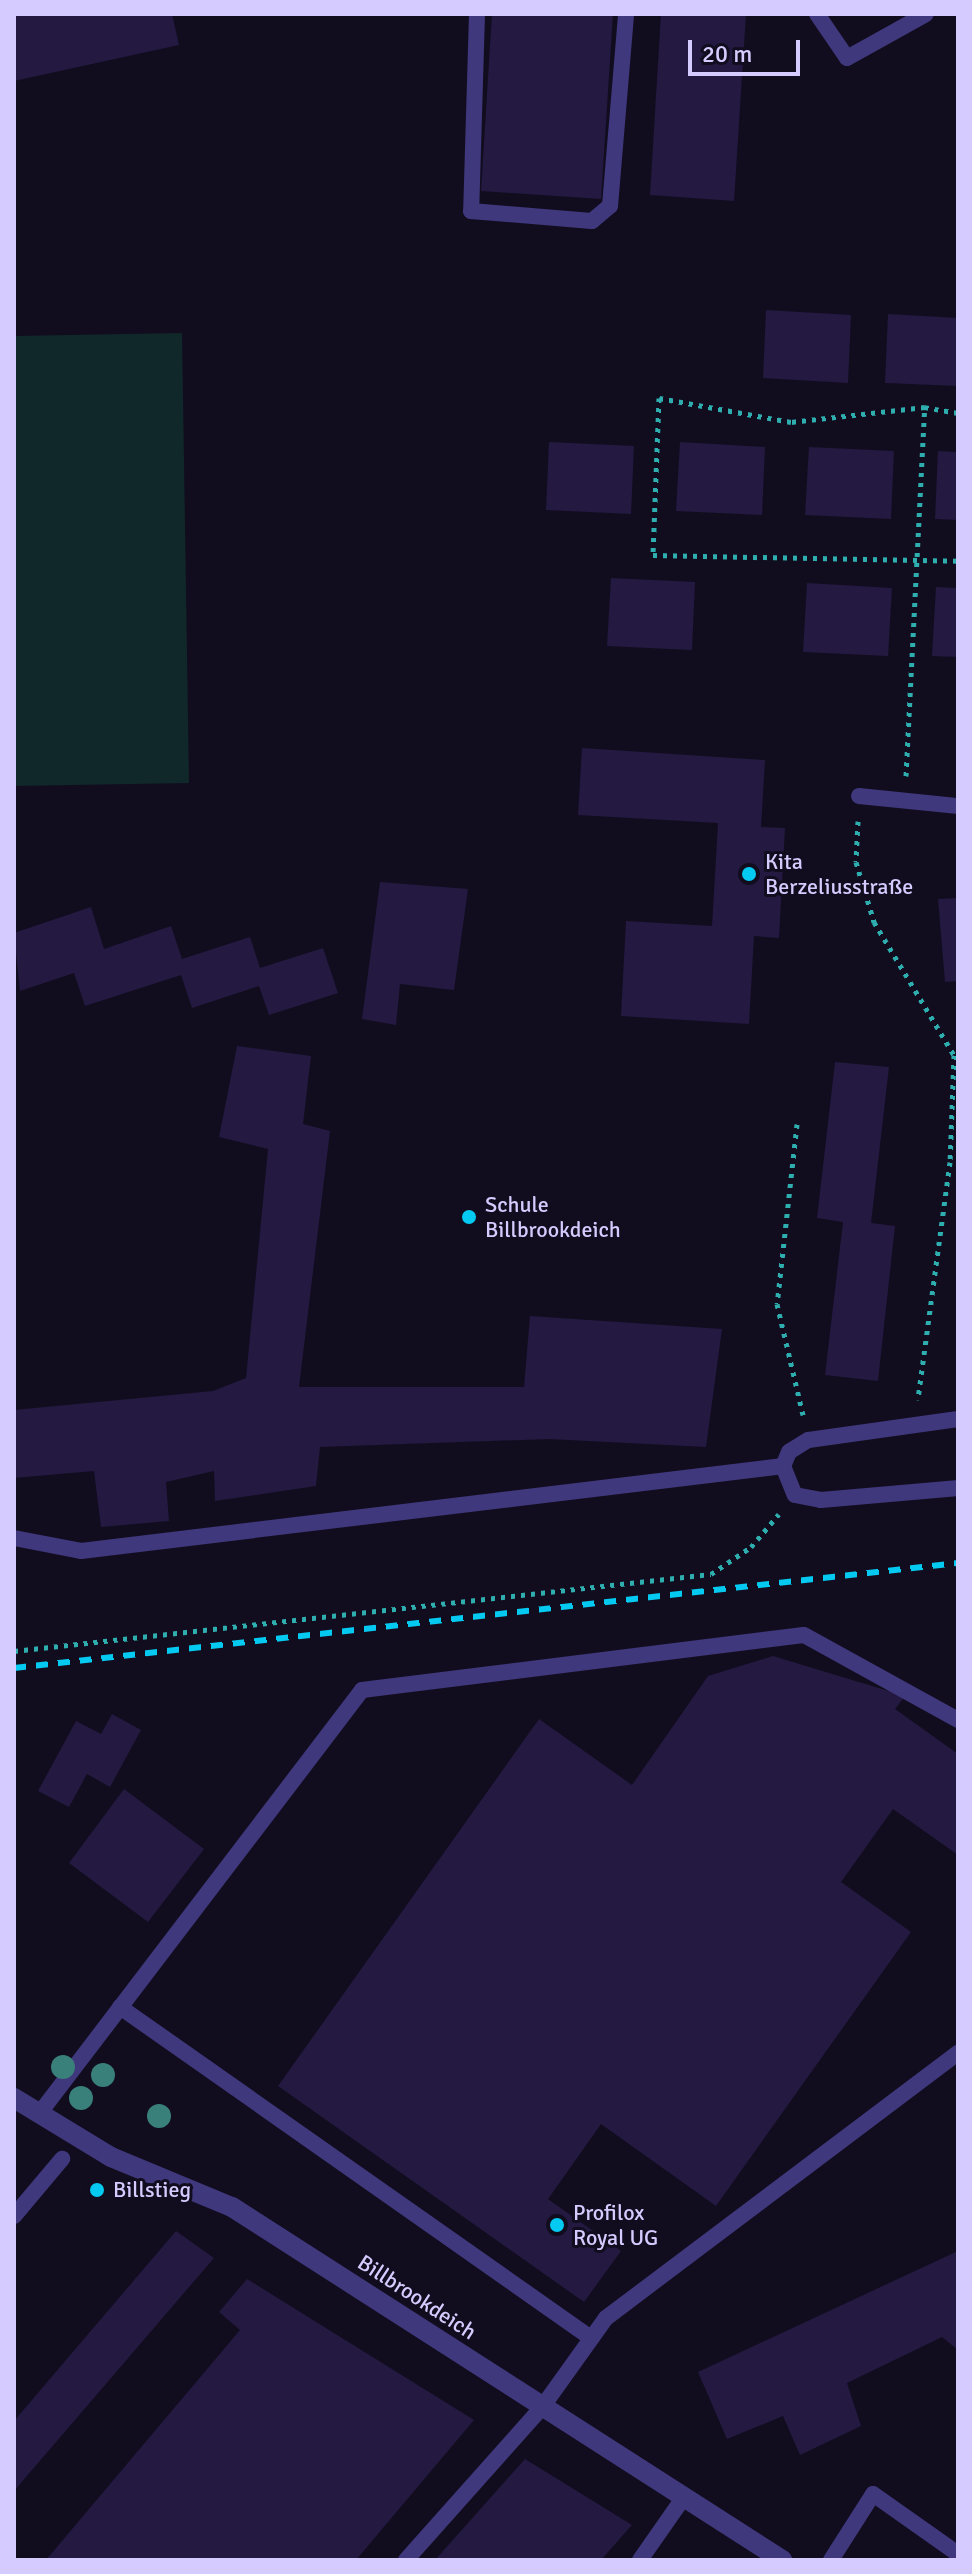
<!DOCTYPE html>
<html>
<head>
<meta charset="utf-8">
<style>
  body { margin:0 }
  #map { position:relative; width:972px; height:2574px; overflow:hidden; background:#110d1f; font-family:Signika,sans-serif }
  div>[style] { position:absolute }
  .green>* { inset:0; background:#102829 }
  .building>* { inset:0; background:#241940 }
  .path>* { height:5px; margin-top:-2.5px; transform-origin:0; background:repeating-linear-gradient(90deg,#2faeaf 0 4px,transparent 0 10px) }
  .service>* { height:16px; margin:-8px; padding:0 8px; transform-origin:8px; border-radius:8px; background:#40387d }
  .tertiary>* { height:20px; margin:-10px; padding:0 10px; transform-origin:10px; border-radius:10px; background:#40387d }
  .rail>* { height:6px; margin-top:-3px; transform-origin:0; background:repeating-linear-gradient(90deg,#04caf2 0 12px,transparent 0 22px) }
  .trees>* { width:24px; height:24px; margin:-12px; border-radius:50%; background:#397f7a }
  .dots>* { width:22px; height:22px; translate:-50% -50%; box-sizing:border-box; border:4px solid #110d1f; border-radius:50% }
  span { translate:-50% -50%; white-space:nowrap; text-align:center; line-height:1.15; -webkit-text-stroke:6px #110d1f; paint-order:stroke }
  .poi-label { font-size:22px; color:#d5cbfe }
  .left { translate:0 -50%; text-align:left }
  .street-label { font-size:22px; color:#d5cbfe }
  .frame { position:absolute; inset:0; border:16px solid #d5cbfe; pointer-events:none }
  .scale { position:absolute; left:688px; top:40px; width:112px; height:36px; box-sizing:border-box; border:4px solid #d5cbfe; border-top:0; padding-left:10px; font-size:24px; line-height:28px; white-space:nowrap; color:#d5cbfe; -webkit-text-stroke:6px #110d1f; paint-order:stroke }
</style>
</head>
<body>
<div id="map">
  <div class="green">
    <div style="clip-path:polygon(182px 333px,189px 783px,14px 786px,14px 336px)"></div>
  </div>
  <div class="building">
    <div style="clip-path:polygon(14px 14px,172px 14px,179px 45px,14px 81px)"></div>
    <div style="clip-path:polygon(492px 14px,613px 14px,601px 199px,481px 191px)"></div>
    <div style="clip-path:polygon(661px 14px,746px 14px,734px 201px,650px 195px)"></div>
    <div style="clip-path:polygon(766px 310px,851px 315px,848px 383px,763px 378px)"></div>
    <div style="clip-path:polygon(888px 314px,958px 318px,958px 386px,885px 383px)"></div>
    <div style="clip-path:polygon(549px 442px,634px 446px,631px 514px,546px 510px)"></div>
    <div style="clip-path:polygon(680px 442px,765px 447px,762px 515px,676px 511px)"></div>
    <div style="clip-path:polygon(809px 447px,894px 451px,891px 519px,805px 515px)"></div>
    <div style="clip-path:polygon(938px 451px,958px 452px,958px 520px,935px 519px)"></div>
    <div style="clip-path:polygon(611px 578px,695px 582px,692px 650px,607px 646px)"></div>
    <div style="clip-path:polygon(807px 583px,892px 588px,888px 656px,803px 652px)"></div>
    <div style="clip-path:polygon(936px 587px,958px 588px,958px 657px,932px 656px)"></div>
    <div style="clip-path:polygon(582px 748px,765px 760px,761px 827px,785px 828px,779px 938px,754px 936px,749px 1024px,621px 1016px,626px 921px,712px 926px,718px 823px,578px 815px)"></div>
    <div style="clip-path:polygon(380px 882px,468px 889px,454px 990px,400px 984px,396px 1025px,362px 1019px)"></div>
    <div style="clip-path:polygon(958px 898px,958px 981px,945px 982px,938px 899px)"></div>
    <div style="clip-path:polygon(91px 907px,104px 949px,171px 926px,182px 959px,250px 937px,260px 968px,323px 948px,338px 993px,269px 1015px,259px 986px,192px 1008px,181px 975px,85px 1006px,74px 973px,20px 991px,14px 933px)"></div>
    <div style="clip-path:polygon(237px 1046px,311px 1056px,303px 1124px,330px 1131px,299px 1387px,524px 1387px,530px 1316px,722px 1329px,706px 1447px,549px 1439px,320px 1447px,316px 1486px,215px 1501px,214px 1471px,166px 1482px,169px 1521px,101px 1527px,94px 1471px,14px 1478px,14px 1410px,213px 1391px,246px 1378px,268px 1149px,219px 1137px)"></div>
    <div style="clip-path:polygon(835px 1062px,889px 1067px,871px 1223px,895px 1226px,878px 1381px,825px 1375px,843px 1222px,817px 1218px)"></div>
    <div style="clip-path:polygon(773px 1656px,905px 1696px,895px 1709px,958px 1754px,958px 1855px,893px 1809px,841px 1882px,911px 1932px,716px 2206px,601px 2124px,548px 2199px,621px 2251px,584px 2302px,278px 2086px,539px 1719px,632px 1785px,708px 1676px)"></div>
    <div style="clip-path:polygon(112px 1714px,141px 1730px,110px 1787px,87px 1774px,69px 1807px,38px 1791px,76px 1721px,101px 1734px)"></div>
    <div style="clip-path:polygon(124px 1789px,204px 1849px,148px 1922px,69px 1863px)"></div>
    <div style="clip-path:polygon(176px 2231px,214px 2258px,14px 2491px,14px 2421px)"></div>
    <div style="clip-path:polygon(958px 2251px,958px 2350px,942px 2337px,847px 2383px,861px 2426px,800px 2455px,783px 2416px,727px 2439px,698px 2372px)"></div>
    <div style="clip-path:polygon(247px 2279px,474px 2420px,356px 2560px,46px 2560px,240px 2330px,219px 2312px)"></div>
    <div style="clip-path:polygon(525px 2459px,632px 2525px,601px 2560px,435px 2560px)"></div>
  </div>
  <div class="path">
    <div style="left:958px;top:413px;width:34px;rotate:-170deg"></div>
    <div style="left:925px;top:407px;width:135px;rotate:173.6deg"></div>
    <div style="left:791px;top:422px;width:134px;rotate:-169.7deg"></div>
    <div style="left:659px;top:398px;width:157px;rotate:92.2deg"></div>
    <div style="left:653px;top:555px;width:305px;rotate:1.1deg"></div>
    <div style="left:906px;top:776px;width:369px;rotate:-87.1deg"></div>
    <div style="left:858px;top:821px;width:41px;rotate:92.8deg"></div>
    <div style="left:856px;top:862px;width:63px;rotate:73.3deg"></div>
    <div style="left:874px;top:922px;width:155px;rotate:59deg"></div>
    <div style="left:954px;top:1055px;width:107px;rotate:92.1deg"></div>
    <div style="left:950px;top:1162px;width:240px;rotate:97.7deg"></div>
    <div style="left:797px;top:1124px;width:181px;rotate:96.3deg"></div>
    <div style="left:777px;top:1304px;width:114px;rotate:76.8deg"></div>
    <div style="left:14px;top:1651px;width:701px;rotate:-6.3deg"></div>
    <div style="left:711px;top:1574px;width:48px;rotate:-34deg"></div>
    <div style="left:751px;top:1547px;width:43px;rotate:-49.7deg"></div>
  </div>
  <div class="service">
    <div style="left:477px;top:14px;width:197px;rotate:91.7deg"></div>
    <div style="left:471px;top:211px;width:121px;rotate:4.7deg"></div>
    <div style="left:592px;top:221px;width:23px;rotate:-40deg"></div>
    <div style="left:610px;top:206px;width:193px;rotate:-85.2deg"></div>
    <div style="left:817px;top:14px;width:53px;rotate:55.7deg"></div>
    <div style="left:847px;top:58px;width:90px;rotate:-29.1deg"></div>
    <div style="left:859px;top:796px;width:100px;rotate:5.8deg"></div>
    <div style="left:958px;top:1419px;width:151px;rotate:172deg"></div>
    <div style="left:808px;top:1440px;width:22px;rotate:148deg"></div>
    <div style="left:789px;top:1452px;width:15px;rotate:113deg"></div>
    <div style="left:783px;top:1466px;width:31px;rotate:68deg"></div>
    <div style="left:795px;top:1495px;width:26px;rotate:11deg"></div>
    <div style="left:821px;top:1500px;width:138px;rotate:-5deg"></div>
    <div style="left:14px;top:1538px;width:68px;rotate:11deg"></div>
    <div style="left:81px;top:1551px;width:707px;rotate:-6.9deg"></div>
    <div style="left:120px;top:2007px;width:576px;rotate:35.1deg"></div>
    <div style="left:39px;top:2114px;width:533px;rotate:-52.7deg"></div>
    <div style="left:362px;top:1690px;width:445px;rotate:-7.1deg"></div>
    <div style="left:804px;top:1635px;width:176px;rotate:28.9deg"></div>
    <div style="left:14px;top:2216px;width:75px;rotate:-49.9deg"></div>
    <div style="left:406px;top:2560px;width:206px;rotate:-48.3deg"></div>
    <div style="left:543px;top:2406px;width:108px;rotate:-54.4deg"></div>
    <div style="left:606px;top:2318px;width:441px;rotate:-37deg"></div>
    <div style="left:640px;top:2560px;width:77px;rotate:-55.1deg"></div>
    <div style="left:831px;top:2560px;width:78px;rotate:-57.5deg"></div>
    <div style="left:873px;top:2494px;width:104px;rotate:35.2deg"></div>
  </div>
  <div class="tertiary">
    <div style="left:14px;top:2098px;width:114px;rotate:31.3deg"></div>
    <div style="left:111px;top:2157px;width:131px;rotate:22.5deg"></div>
    <div style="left:232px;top:2207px;width:654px;rotate:32.69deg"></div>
  </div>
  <div class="rail">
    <div style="left:14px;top:1668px;width:950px;rotate:-6.35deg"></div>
  </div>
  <div class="trees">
    <div style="left:63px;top:2067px"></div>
    <div style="left:103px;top:2075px"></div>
    <div style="left:81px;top:2098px"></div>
    <div style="left:159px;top:2116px"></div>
  </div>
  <div class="dots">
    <div style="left:749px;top:874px;background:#04caf2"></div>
    <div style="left:469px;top:1217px;background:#04caf2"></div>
    <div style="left:97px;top:2190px;background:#04caf2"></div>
    <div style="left:557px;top:2225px;background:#04caf2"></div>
  </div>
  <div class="poi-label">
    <span class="left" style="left:765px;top:874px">Kita<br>Berzeliusstraße</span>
    <span class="left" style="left:485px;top:1217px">Schule<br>Billbrookdeich</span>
    <span class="left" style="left:113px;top:2190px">Billstieg</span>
    <span class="left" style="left:573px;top:2225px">Profilox<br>Royal UG</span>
  </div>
  <div class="street-label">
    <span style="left:417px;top:2297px;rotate:33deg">Billbrookdeich</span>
  </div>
  <div class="frame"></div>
  <div class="scale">20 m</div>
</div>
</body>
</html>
